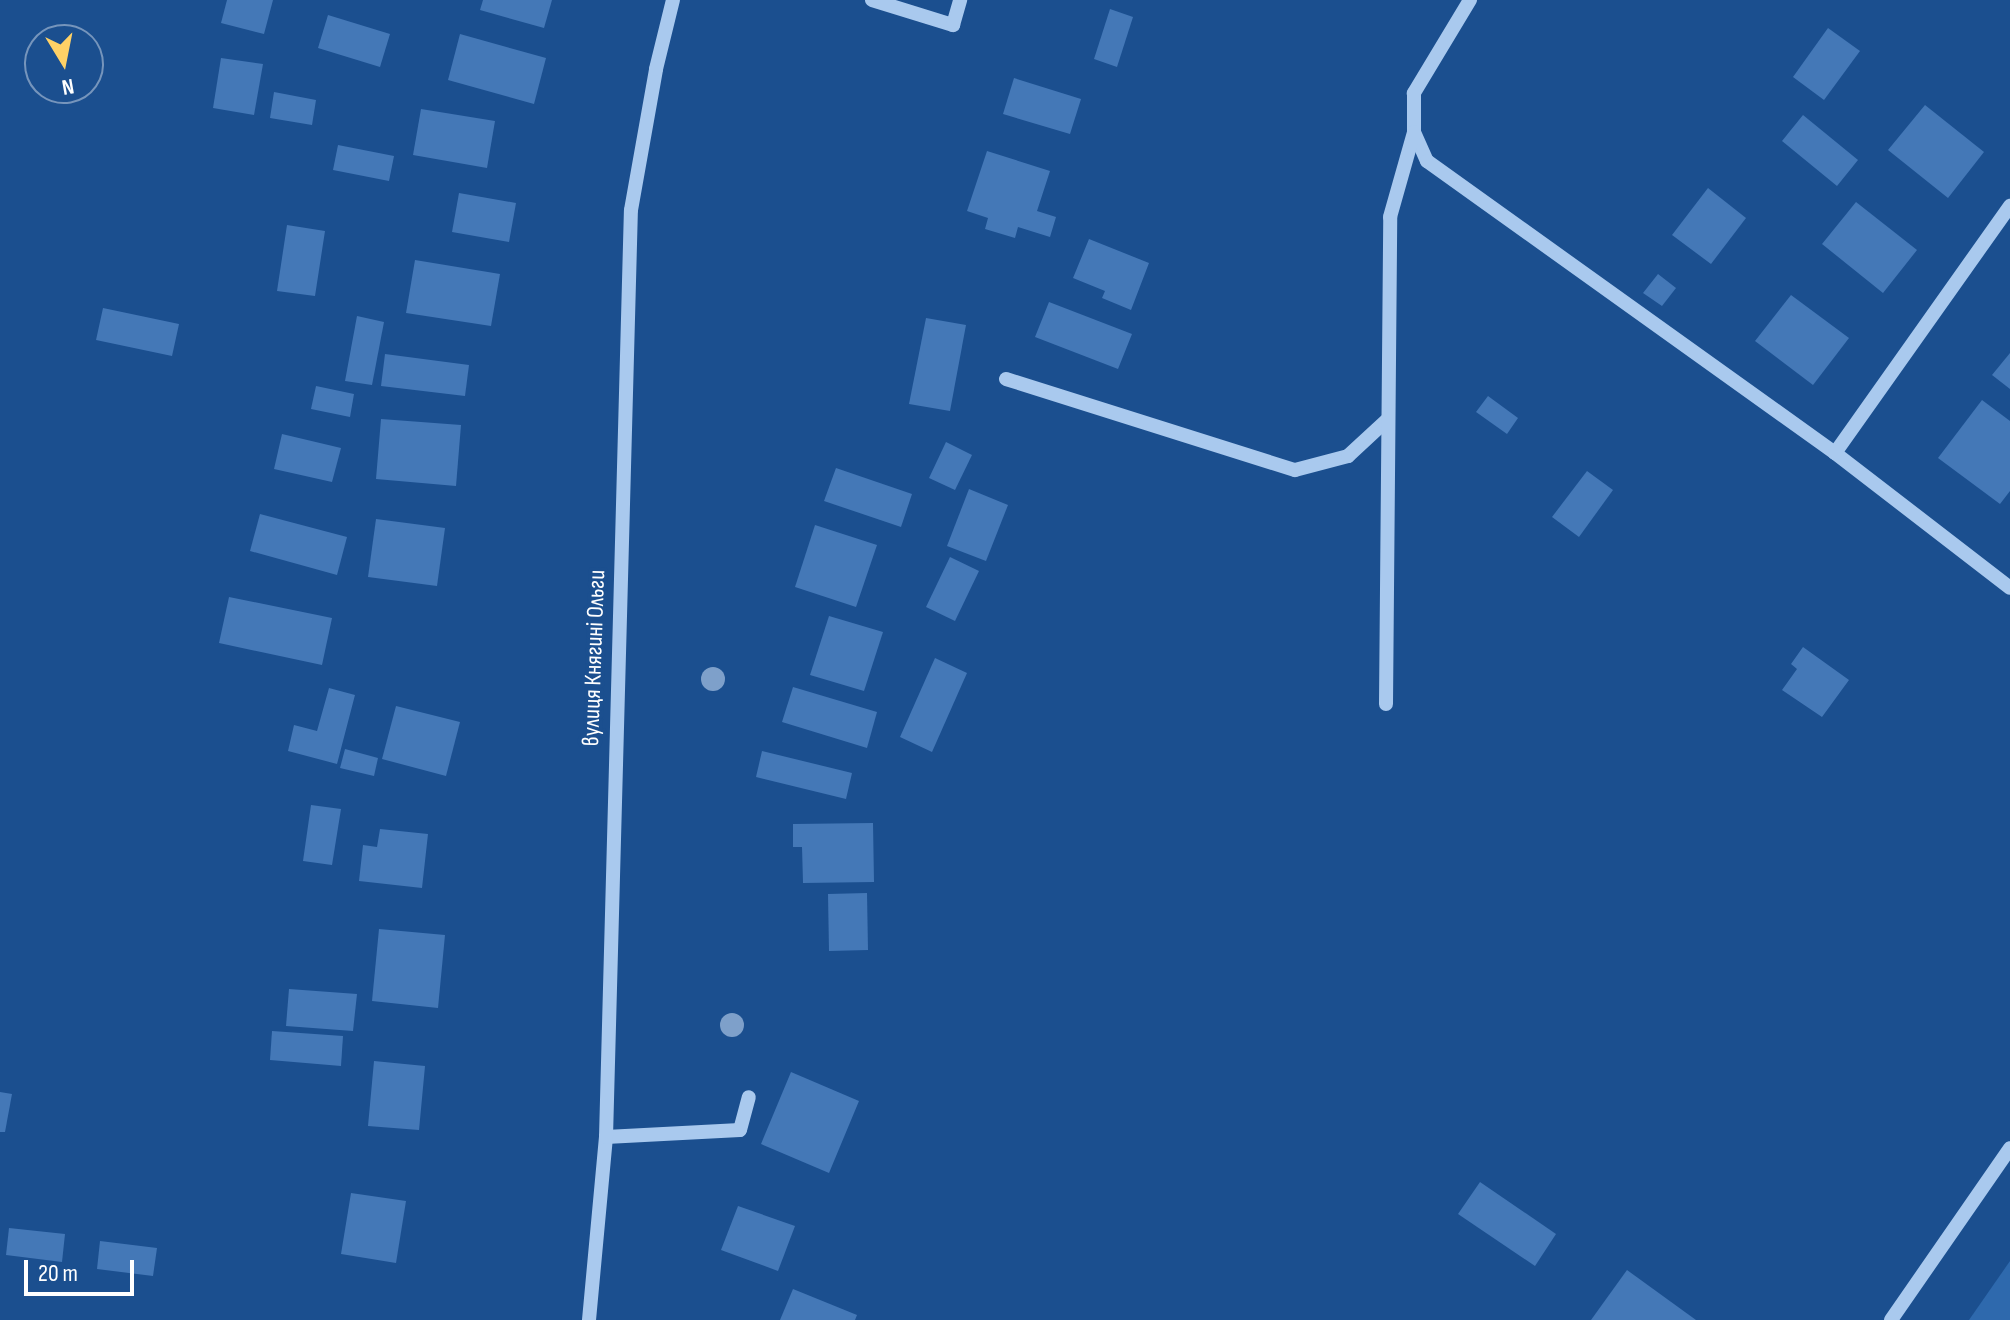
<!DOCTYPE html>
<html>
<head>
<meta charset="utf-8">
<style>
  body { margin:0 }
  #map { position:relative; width:2010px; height:1320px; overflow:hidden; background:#1b4f8f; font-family:"Sofia Sans Condensed",sans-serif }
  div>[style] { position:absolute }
  .green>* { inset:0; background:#2e69ad }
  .building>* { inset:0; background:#4478b7 }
  .minor>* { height:14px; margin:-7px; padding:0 7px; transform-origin:7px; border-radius:7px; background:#a9c9ee }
  .trees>* { width:24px; height:24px; margin:-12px; border-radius:50%; background:#7ea0ca }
  span { translate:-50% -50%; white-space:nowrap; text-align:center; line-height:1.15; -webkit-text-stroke:8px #1b4f8f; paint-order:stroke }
  .street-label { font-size:24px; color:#fff }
  .north { position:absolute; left:24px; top:24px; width:80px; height:80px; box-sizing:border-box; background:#1b4f8f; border:2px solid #7695bc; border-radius:50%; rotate:170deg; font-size:22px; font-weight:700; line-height:32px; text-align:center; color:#fff }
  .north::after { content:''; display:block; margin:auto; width:28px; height:36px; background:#ffd166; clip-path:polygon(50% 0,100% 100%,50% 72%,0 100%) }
  .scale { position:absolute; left:24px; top:1260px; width:110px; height:36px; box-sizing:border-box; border:4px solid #fff; border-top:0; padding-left:10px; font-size:24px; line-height:28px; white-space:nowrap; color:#fff; -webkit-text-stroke:6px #1b4f8f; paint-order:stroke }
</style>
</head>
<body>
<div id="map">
  <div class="green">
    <div style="clip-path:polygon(2010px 1261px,2010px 1320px,1969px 1320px)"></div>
  </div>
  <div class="building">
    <div style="clip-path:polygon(227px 0,273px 0,264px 34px,221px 23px)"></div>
    <div style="clip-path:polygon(483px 0,552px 0,544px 28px,480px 10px)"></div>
    <div style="clip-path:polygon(1110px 9px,1133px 17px,1117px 67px,1094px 59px)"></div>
    <div style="clip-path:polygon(328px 15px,390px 34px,380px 67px,318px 48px)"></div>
    <div style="clip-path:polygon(1828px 28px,1860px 51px,1824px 100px,1793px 77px)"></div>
    <div style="clip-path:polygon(460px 34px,546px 58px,534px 104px,448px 80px)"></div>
    <div style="clip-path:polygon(221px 58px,263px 64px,254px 115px,213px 108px)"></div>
    <div style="clip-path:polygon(1014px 78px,1081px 99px,1070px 134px,1003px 114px)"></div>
    <div style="clip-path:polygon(274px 92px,316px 100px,312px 125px,270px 118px)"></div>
    <div style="clip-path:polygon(1925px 105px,1984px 152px,1948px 198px,1888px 150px)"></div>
    <div style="clip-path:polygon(421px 109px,495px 121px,487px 168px,413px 155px)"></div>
    <div style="clip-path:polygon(1803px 115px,1858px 160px,1837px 186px,1782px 141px)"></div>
    <div style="clip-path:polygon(338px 145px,394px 156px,389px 181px,333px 170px)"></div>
    <div style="clip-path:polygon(987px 151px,1050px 171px,1037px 211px,1056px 217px,1050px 237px,1018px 227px,1015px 238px,985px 229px,988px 218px,967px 211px)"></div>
    <div style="clip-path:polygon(1708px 188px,1746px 218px,1711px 264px,1672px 235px)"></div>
    <div style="clip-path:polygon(459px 193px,516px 203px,509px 242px,452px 232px)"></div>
    <div style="clip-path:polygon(1856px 202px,1917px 250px,1883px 293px,1822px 244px)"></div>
    <div style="clip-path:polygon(287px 225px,325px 231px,315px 296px,277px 291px)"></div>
    <div style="clip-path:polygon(1089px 239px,1149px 263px,1131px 310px,1102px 298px,1105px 291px,1073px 278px)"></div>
    <div style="clip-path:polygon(415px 260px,500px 274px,491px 326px,406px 313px)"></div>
    <div style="clip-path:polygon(1658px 274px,1676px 288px,1662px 306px,1643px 293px)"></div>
    <div style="clip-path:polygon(1791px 295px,1849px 338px,1813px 385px,1755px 341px)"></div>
    <div style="clip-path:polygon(1049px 302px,1132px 334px,1118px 369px,1035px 337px)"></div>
    <div style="clip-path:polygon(103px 308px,179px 324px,172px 356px,96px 340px)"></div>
    <div style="clip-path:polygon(357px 316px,384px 322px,372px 385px,345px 381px)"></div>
    <div style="clip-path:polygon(926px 318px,966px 325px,950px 411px,909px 404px)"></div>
    <div style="clip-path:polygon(2010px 353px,2010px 389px,1992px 375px)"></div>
    <div style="clip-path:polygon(385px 354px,469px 365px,465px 396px,381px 386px)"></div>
    <div style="clip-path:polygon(316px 386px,354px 394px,350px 417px,311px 409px)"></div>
    <div style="clip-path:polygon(1488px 396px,1518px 418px,1507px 434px,1476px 412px)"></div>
    <div style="clip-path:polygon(1982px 400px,2010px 421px,2010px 491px,2000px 504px,1938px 458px)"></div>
    <div style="clip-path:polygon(381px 419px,461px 425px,456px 486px,376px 479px)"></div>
    <div style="clip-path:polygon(282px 434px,341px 448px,332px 482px,274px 469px)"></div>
    <div style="clip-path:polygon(946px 442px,972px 455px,955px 490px,929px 478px)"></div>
    <div style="clip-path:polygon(836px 468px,912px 494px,901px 527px,824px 501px)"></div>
    <div style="clip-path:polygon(1587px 471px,1613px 490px,1579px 537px,1552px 517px)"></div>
    <div style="clip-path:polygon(969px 489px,1008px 505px,986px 561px,947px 546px)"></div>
    <div style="clip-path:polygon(260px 514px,347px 537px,337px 575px,250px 551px)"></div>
    <div style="clip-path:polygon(376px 519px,445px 528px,437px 586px,368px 577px)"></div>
    <div style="clip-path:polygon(815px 525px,877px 545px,856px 607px,795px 587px)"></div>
    <div style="clip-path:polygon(950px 557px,979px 571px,955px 621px,926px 607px)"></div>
    <div style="clip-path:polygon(229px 597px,332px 618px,322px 665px,219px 643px)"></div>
    <div style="clip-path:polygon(829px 616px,883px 632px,864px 691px,810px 675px)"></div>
    <div style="clip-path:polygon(1803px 647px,1849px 680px,1822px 717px,1782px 690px,1797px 669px,1791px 664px)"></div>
    <div style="clip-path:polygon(935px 658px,967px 673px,932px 752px,900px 737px)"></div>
    <div style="clip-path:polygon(793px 687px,877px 712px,867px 748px,782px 722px)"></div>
    <div style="clip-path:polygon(329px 688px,355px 695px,337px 764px,288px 751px,294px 725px,317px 731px)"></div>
    <div style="clip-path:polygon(396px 706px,460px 722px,446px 776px,382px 759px)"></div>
    <div style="clip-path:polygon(345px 749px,378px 758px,374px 776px,340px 768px)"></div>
    <div style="clip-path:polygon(762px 751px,852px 773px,846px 799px,756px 777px)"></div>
    <div style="clip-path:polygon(311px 805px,341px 809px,332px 865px,303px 861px)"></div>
    <div style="clip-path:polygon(873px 823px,874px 882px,803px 883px,802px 847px,793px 847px,793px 824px)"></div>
    <div style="clip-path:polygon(380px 829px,428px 834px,422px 888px,359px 881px,363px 845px,377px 847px)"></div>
    <div style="clip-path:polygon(867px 893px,868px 950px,829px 951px,828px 894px)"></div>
    <div style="clip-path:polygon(379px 929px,445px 935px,438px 1008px,372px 1001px)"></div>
    <div style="clip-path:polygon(289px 989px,357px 994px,353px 1031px,286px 1026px)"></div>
    <div style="clip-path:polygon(272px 1031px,343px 1036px,341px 1066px,270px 1060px)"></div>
    <div style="clip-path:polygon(374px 1061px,425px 1066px,419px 1130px,368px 1126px)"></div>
    <div style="clip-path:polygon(791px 1072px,859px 1101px,829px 1173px,761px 1144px)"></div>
    <div style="clip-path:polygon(0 1092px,12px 1094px,5px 1132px,0 1132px)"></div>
    <div style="clip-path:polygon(1480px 1182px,1556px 1234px,1535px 1266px,1458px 1214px)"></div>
    <div style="clip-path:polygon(351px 1193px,406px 1201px,396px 1263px,341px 1254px)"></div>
    <div style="clip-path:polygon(738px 1206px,795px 1226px,778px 1271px,721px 1250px)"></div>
    <div style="clip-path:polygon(9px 1228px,65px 1234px,62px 1262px,6px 1255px)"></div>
    <div style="clip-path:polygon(100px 1241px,157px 1248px,153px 1276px,97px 1269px)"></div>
    <div style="clip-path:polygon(1627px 1270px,1696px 1320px,1591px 1320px)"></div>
    <div style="clip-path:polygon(793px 1289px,857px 1315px,855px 1320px,780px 1320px)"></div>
  </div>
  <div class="minor">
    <div style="left:872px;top:0;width:85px;rotate:17.2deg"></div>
    <div style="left:953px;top:25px;width:26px;rotate:-74deg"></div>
    <div style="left:1470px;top:0;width:109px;rotate:121.1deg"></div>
    <div style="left:1414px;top:93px;width:39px;rotate:90deg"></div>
    <div style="left:1414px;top:132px;width:32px;rotate:66deg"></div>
    <div style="left:1427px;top:161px;width:502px;rotate:35.59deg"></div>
    <div style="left:1835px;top:453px;width:221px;rotate:37.6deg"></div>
    <div style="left:1006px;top:379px;width:303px;rotate:17.5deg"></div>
    <div style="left:1295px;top:470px;width:55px;rotate:-14.8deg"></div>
    <div style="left:1348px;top:456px;width:54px;rotate:-42.8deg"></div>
    <div style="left:1835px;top:453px;width:303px;rotate:-54.7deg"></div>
    <div style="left:1386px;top:704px;width:487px;rotate:-89.5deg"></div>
    <div style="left:1390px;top:217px;width:88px;rotate:-74.2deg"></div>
    <div style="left:606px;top:1137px;width:134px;rotate:-3deg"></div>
    <div style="left:740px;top:1130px;width:34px;rotate:-75deg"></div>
    <div style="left:589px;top:1320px;width:184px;rotate:-84.7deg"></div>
    <div style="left:606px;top:1137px;width:927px;rotate:-88.46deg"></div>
    <div style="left:631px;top:210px;width:143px;rotate:-79.9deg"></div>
    <div style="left:656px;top:69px;width:71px;rotate:-76.2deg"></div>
    <div style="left:1891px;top:1320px;width:209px;rotate:-55.3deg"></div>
  </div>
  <div class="trees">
    <div style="left:713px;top:679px"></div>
    <div style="left:732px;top:1025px"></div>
  </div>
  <div class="street-label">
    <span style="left:594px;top:658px;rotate:-88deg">вулиця Княгині Ольги</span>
  </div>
  <div class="north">N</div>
  <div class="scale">20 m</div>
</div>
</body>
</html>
